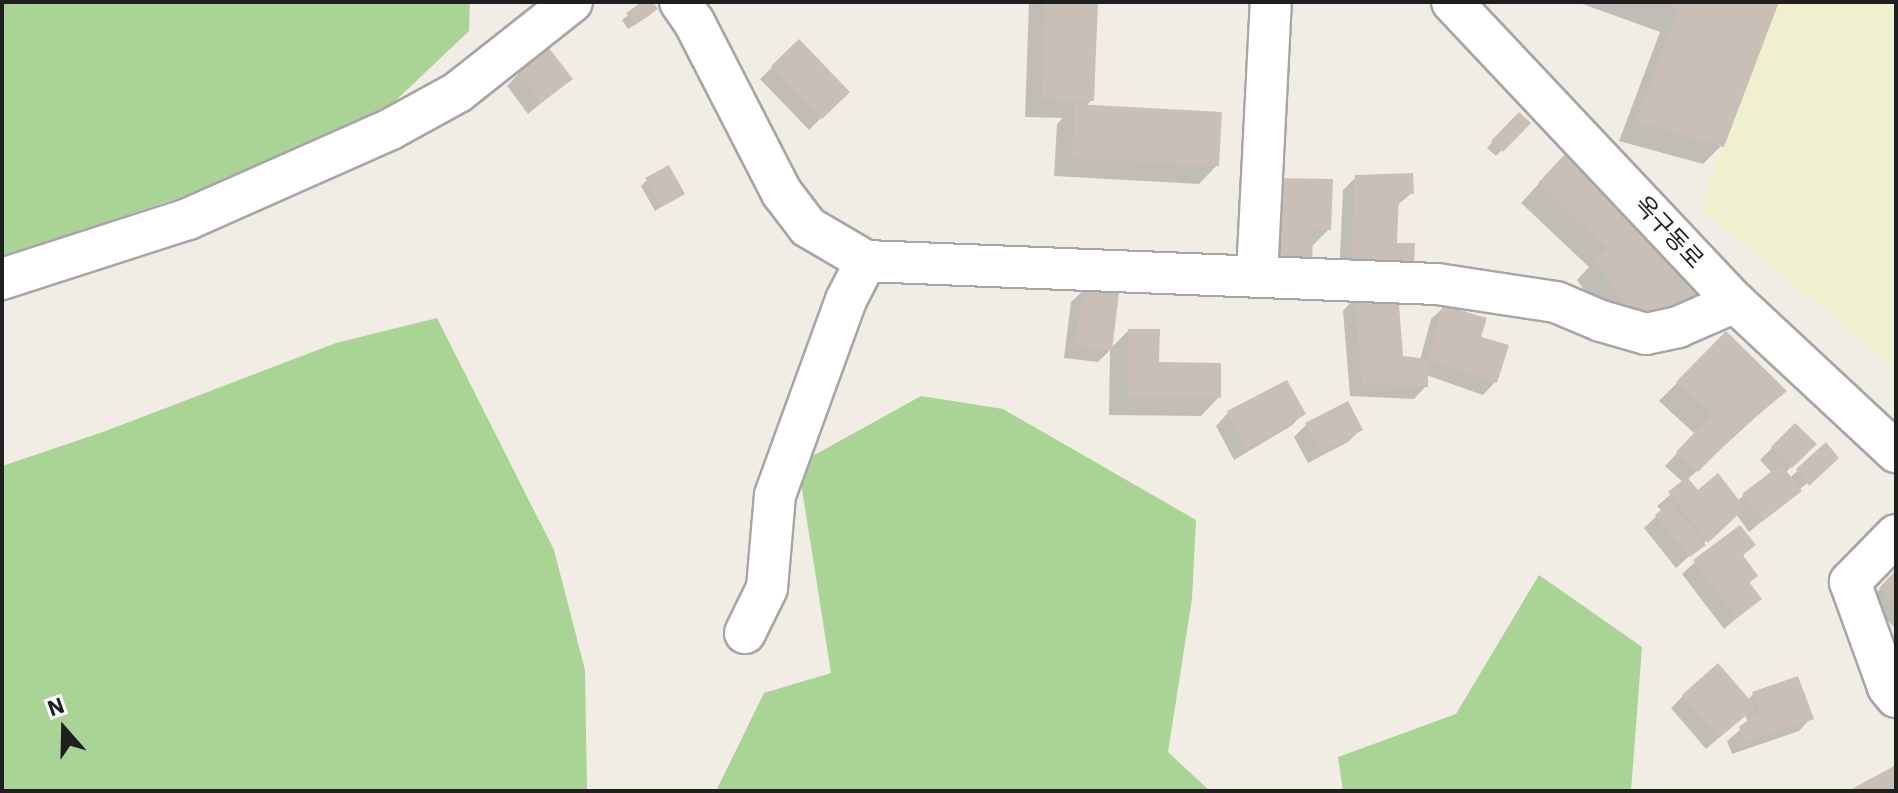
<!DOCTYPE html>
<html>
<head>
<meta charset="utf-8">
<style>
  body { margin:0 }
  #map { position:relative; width:1898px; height:793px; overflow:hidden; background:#f1ede5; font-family:"IBM Plex Sans","Noto Sans KR",sans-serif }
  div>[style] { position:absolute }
  .farmland>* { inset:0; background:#eff1ce }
  .forest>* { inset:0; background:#a9d496 }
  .shadow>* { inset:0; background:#0003 }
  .building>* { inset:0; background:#c9bfb7 }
  .roads { filter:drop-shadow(2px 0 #a6a6a6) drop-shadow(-2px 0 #a6a6a6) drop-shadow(0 2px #a6a6a6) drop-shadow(0 -2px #a6a6a6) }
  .minor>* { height:40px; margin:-20px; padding:0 20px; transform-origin:20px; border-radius:20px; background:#fff }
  span { translate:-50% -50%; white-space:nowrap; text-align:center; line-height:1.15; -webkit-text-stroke:8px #fff; paint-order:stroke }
  .street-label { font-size:24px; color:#1f1f1f }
  .frame { position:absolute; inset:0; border:4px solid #1f1f1f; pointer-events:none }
  .north { position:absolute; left:24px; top:689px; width:80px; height:80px; -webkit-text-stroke:6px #fff; paint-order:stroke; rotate:340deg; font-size:22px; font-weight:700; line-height:32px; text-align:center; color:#1f1f1f }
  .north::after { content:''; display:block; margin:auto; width:28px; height:36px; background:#1f1f1f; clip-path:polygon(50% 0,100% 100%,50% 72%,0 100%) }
</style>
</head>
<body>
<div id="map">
  <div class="farmland">
    <div style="clip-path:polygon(1779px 2px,1896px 2px,1896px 369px,1700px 208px)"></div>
  </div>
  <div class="forest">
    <div style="clip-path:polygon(2px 2px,470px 2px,469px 31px,353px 141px,133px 213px,2px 262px)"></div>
    <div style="clip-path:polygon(437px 318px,554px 550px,585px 670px,587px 791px,2px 791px,2px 466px,103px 432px,336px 343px)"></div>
    <div style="clip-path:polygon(921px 396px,1003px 409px,1196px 520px,1192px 599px,1168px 752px,1210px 791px,716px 791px,764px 693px,831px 673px,798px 464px)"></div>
    <div style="clip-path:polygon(1539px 575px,1642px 647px,1631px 791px,1343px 791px,1338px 757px,1456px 714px)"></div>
  </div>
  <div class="shadow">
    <div style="clip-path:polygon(646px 2px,651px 2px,650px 15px,628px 29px,622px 20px)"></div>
    <div style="clip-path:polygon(1029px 2px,1096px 2px,1092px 100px,1086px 106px,1217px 165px,1199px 184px,1054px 176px,1057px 124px,1063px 118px,1025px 117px)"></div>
    <div style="clip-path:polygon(1577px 2px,1777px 2px,1722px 145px,1703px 164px,1619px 141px,1660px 32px)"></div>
    <div style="clip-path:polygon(799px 42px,847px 92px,809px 130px,760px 79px)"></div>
    <div style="clip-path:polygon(519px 73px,570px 79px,528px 114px,507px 86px)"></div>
    <div style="clip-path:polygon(1519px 114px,1528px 123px,1496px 156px,1487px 148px)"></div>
    <div style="clip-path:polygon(1548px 174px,1705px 292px,1624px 347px,1577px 280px,1589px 267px,1521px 203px)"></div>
    <div style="clip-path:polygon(1356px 177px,1412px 193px,1396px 206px,1339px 277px,1343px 190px)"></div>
    <div style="clip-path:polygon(647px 180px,682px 193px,655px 211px,641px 186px)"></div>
    <div style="clip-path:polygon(1277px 180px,1329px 229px,1311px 247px)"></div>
    <div style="clip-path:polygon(1084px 290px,1110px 349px,1128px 331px,1157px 364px,1219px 397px,1201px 416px,1109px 415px,1110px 350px,1098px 362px,1064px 358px,1071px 302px)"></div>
    <div style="clip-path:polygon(1355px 298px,1401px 358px,1420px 360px,1431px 319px,1444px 307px,1479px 339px,1495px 382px,1483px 395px,1426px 375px,1426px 386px,1414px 399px,1350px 396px,1343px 311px)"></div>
    <div style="clip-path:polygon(1726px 334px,1784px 391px,1687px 480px,1697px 492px,1737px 501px,1772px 473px,1760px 460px,1795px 425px,1814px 444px,1785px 473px,1790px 478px,1798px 470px,1837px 458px,1749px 532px,1736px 514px,1676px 568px,1644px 528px,1662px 511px,1657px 506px,1684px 483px,1665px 466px,1695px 434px,1659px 401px)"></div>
    <div style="clip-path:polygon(1228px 413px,1303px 414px,1291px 426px,1234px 460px,1216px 426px)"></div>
    <div style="clip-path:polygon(1307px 424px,1361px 429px,1348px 442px,1308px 463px,1294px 437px)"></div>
    <div style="clip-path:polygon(1753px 545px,1741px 557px,1756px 576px,1748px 584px,1759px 599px,1724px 629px,1682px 574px,1695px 562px)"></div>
    <div style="clip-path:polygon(1896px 573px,1896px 629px,1868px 601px)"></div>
    <div style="clip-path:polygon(1754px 694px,1811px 718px,1799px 731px,1732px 754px,1727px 741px,1748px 723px,1745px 715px,1706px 749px,1671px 708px,1683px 696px,1747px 700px)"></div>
  </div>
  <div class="building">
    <div style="clip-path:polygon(642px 2px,653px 2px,658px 9px,635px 25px,626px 13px)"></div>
    <div style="clip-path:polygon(1045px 2px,1098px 2px,1094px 101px,1042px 99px)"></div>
    <div style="clip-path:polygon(1665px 2px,1779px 2px,1724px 147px,1636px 122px,1679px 7px)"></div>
    <div style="clip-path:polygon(799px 39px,850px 92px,822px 119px,771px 66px)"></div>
    <div style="clip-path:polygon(549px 48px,573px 79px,541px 103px,518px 72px)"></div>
    <div style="clip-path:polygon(1075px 104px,1222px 112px,1219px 166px,1072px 158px)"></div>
    <div style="clip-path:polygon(1519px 112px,1531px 123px,1503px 152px,1491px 141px)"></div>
    <div style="clip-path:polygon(1566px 153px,1644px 221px,1708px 292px,1687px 314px,1669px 307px,1644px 330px,1594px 260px,1607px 249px,1538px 183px)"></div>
    <div style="clip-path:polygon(669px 165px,685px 194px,662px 207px,645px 178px)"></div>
    <div style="clip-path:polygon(1413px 173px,1414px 194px,1399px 194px,1397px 243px,1415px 243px,1414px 266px,1351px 265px,1355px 175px)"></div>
    <div style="clip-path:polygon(1276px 178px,1333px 179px,1331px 230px,1313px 230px,1312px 271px,1271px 257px)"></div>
    <div style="clip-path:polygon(1083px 288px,1119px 293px,1112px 351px,1075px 346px)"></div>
    <div style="clip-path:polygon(1398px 292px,1403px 356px,1428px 359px,1443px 305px,1487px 318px,1481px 337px,1509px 345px,1497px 383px,1428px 359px,1428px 387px,1362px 384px,1355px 296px)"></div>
    <div style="clip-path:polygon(1128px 329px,1160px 329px,1159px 362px,1221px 363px,1221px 398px,1127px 397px)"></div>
    <div style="clip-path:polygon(1726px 331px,1787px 391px,1734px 435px,1698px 472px,1676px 452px,1712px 414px,1676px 382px)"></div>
    <div style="clip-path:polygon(1287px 380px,1306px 414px,1247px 449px,1227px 411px)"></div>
    <div style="clip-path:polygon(1348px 401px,1363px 430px,1321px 452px,1305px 423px)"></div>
    <div style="clip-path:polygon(1795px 423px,1817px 444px,1792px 468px,1771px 447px)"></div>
    <div style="clip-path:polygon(1826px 442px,1839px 458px,1809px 486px,1796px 469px)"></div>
    <div style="clip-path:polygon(1781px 464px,1802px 491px,1763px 521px,1742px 494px)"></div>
    <div style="clip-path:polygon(1718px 473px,1745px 508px,1708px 543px,1668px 492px,1687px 477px,1698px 490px)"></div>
    <div style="clip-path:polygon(1670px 502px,1706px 545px,1690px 557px,1655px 515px)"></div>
    <div style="clip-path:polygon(1740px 525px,1756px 545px,1743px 555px,1758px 576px,1749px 582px,1762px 599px,1737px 618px,1693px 560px)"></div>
    <div style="clip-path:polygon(1896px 570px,1896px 604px,1879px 588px)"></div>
    <div style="clip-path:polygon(1718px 663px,1756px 707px,1719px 738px,1682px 695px)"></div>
    <div style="clip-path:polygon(1798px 676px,1814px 719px,1745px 743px,1739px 727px,1760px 711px,1752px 692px)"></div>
    <div style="clip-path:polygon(1896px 765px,1896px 791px,1848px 791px)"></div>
  </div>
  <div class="roads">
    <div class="minor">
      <div style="left:680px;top:2px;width:24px;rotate:55deg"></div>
      <div style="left:694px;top:22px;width:192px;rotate:62.8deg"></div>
      <div style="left:782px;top:193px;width:43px;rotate:52.6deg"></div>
      <div style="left:808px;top:227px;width:67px;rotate:30.4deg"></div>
      <div style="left:866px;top:261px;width:571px;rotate:2.31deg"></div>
      <div style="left:1437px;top:284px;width:120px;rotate:8.6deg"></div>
      <div style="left:1556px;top:302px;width:49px;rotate:22.9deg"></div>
      <div style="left:1601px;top:321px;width:47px;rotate:16.1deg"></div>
      <div style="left:1646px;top:334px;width:33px;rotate:-12deg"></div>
      <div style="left:1678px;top:327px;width:62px;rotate:-23.7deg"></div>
      <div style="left:1452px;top:2px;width:412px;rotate:46.7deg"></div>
      <div style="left:1735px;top:302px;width:220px;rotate:43deg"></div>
      <div style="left:1257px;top:275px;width:273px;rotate:-87.1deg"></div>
      <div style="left:2px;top:279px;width:195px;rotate:-17.9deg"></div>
      <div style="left:188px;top:219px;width:220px;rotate:-23.9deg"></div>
      <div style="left:389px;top:130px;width:79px;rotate:-28.8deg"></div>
      <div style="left:458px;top:92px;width:145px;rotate:-38.3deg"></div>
      <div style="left:1896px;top:535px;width:66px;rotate:134.4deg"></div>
      <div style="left:1850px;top:582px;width:112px;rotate:70.1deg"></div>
      <div style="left:1888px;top:687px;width:13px;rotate:51deg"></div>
      <div style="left:745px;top:633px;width:50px;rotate:-63.9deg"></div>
      <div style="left:767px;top:588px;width:93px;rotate:-85.1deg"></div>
      <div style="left:775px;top:495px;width:208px;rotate:-70deg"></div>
      <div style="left:846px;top:300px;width:44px;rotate:-62.9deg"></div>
    </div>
  </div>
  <div class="street-label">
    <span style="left:1669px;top:232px;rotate:47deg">옥구동로</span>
  </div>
  <div class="frame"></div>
  <div class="north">N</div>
</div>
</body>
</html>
